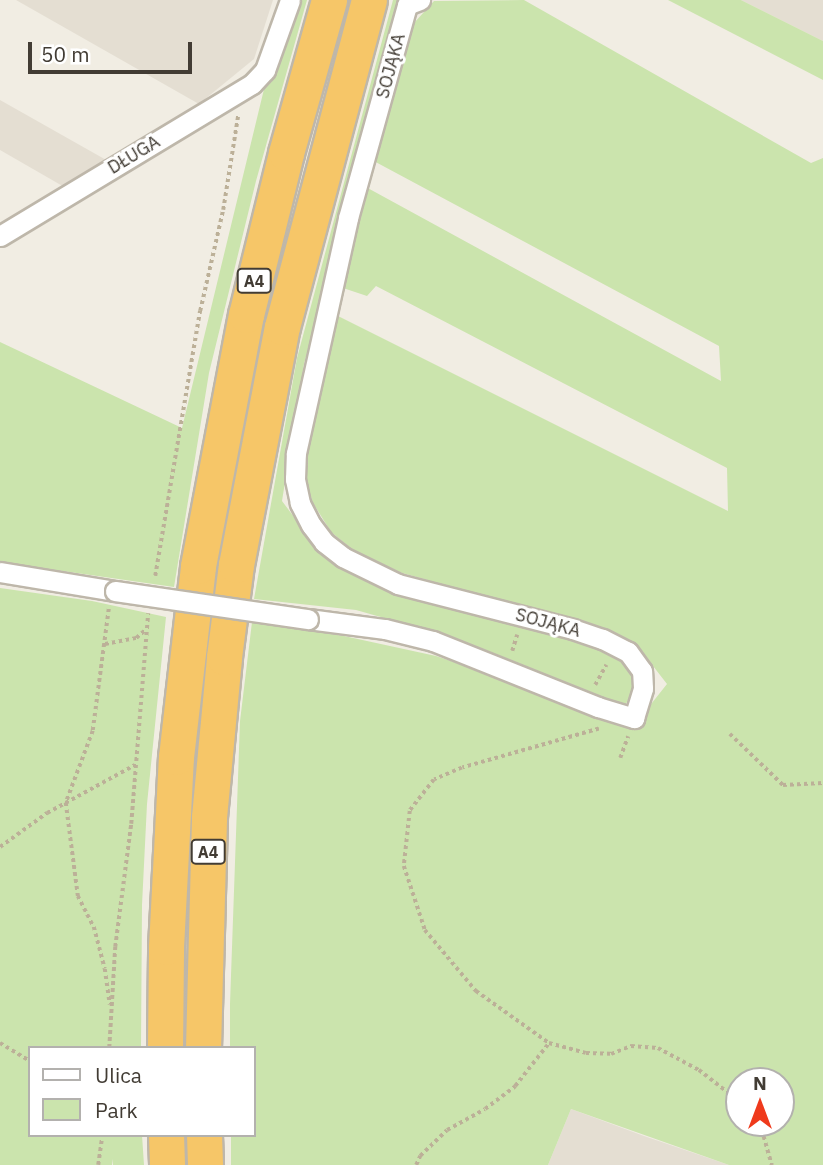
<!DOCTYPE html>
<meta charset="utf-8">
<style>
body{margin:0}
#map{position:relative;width:823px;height:1165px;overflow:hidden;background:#f1ede3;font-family:"IBM Plex Sans",sans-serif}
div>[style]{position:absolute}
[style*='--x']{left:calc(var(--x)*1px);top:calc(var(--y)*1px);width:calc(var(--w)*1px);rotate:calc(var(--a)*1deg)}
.residential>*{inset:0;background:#e4ded2}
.green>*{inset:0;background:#cbe4ad}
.path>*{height:3.5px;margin-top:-1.75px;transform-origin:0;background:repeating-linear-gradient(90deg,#bcb098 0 3.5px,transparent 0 7px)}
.roads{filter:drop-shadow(2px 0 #beb7aa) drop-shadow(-2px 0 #beb7aa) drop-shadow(0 2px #beb7aa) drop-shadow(0 -2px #beb7aa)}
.street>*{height:19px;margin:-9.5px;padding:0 9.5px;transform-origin:9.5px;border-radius:9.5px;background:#fff}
.highway>*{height:35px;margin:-17.5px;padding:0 17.5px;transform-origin:17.5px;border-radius:17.5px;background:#f6c668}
.bridges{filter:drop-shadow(2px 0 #beb7aa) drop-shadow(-2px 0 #beb7aa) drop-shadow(0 2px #beb7aa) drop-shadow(0 -2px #beb7aa)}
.street-bridge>*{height:19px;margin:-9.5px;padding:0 9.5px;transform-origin:9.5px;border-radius:9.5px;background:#fff}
span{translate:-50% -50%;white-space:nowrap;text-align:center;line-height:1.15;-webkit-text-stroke:6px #fff;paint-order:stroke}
.shield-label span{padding:2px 5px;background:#fff;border:2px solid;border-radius:5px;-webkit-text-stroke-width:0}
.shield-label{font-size:16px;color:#423c34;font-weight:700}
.street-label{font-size:18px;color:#423c34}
.legend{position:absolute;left:28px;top:1046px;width:228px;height:91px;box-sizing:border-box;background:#fff;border:2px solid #b3b1ae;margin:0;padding:9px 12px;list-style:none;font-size:21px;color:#423c34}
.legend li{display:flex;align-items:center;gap:14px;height:35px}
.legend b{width:35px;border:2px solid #b3b1ae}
.north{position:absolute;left:725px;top:1067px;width:70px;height:70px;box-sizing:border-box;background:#fff;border:2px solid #b3b1ae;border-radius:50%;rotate:0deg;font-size:19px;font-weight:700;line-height:28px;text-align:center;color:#423c34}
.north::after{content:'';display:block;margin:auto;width:24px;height:32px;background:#ef3a1c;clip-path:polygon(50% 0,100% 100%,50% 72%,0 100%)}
.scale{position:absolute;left:28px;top:42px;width:164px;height:32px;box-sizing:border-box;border:4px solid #423c34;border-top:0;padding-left:9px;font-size:21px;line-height:24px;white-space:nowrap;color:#423c34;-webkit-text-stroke:5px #fff;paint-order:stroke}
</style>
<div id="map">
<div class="residential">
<div style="clip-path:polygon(16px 0,273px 0,254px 59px,199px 104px)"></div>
<div style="clip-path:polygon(741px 0,823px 0,823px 41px)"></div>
<div style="clip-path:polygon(0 100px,108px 161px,66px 188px,0 150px)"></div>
<div style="clip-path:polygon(571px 1109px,644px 1136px,729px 1165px,548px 1165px)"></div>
</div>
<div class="green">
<div style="clip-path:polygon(296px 0,307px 0,256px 181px,209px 373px,174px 587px,0 562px,0 342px,182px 428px,265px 85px,281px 50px)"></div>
<div style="clip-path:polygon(393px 0,401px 0,304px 364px,282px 501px,306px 533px,339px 562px,572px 638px,624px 661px,635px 676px,633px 692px,624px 707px,423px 629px,356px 610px,254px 599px,297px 358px)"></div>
<div style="clip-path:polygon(evenodd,524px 0,811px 163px,823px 158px,823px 1165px,729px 1165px,571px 1109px,548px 1165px,231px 1165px,231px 1135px,254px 1135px,254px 1048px,230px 1048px,230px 1004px,240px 721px,252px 622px,344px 636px,436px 656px,636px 723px,667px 684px,639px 648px,602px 628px,402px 573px,358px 554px,331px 532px,313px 503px,304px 477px,302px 446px,332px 313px,728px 511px,727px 468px,376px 286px,367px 296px,340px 287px,364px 186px,721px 381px,719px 346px,370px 159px,414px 23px,434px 1px,524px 0,739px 1081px,781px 1081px,781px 1123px,739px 1123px,739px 1081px)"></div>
<div style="clip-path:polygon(668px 0,741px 0,823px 41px,823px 80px)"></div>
<div style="clip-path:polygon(0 588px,92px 601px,166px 617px,147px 804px,142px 905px,141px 1048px,30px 1048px,30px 1135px,142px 1135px,144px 1165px,113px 1165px,112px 1159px,112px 1165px,0 1165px)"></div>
</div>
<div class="path">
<div style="--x:155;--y:576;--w:269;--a:-80.4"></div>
<div style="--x:200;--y:311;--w:104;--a:-77.2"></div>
<div style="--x:223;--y:210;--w:96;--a:-81"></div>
<div style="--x:109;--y:609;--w:123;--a:97.5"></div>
<div style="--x:93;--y:731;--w:77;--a:110.6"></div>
<div style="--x:66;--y:803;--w:94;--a:82.6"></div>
<div style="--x:78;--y:896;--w:35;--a:63"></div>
<div style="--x:94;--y:927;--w:43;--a:75.3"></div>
<div style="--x:105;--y:969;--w:36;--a:82"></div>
<div style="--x:105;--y:644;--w:32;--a:-11"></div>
<div style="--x:136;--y:638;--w:11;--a:-41"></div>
<div style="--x:512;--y:651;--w:17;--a:-73"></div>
<div style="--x:595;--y:685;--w:23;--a:-61"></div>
<div style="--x:599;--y:729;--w:142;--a:164.1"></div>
<div style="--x:462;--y:768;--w:30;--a:157"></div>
<div style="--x:434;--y:780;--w:39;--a:128"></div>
<div style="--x:410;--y:811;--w:55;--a:96.2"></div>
<div style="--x:404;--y:866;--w:67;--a:71.8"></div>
<div style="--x:425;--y:930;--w:80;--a:50.1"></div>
<div style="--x:476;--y:991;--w:90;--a:35.5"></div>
<div style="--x:549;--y:1043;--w:38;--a:15"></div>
<div style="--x:586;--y:1053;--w:25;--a:2"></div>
<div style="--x:611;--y:1054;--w:22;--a:-22"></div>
<div style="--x:631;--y:1046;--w:27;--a:4"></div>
<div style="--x:658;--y:1048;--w:47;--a:28.2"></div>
<div style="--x:699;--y:1070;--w:51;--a:37.8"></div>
<div style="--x:730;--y:734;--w:74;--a:43.9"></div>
<div style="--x:783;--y:785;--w:40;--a:-2.9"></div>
<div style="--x:620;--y:758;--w:23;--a:-70"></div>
<div style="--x:0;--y:847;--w:58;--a:-35.9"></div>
<div style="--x:47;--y:813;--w:100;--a:-28.6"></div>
<div style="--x:0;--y:1043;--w:35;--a:31"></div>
<div style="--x:109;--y:1048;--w:101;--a:-86.6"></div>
<div style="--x:115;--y:947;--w:124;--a:-82.6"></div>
<div style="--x:131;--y:824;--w:211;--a:-85.4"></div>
<div style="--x:760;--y:1123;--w:44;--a:74.1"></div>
<div style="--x:98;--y:1165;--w:30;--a:-82"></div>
<div style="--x:416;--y:1165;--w:10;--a:-66"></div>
<div style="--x:420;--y:1156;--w:37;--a:-44"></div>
<div style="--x:447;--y:1130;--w:43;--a:-28.9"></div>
<div style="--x:485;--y:1109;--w:38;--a:-37"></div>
<div style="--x:515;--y:1086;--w:55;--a:-51.7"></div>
</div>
<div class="roads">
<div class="street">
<div style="--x:0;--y:236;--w:294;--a:-31.1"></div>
<div style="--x:252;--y:84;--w:19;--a:-47"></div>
<div style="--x:265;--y:70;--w:74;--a:-70.3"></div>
<div style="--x:0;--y:572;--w:117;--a:9.4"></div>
<div style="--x:308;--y:619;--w:78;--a:7.4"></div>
<div style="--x:385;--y:629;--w:49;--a:14"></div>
<div style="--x:433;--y:641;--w:178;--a:21.8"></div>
<div style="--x:598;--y:707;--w:38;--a:17"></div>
<div style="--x:634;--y:718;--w:31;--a:-73"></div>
<div style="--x:643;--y:688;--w:17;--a:-93"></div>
<div style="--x:642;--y:671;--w:24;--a:-126"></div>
<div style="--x:628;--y:652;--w:29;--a:-153"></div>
<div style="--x:602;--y:639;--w:31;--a:-161"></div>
<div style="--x:573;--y:629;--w:181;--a:-165.6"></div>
<div style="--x:398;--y:584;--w:61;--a:-153.9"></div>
<div style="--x:343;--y:557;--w:24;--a:-142"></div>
<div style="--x:324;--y:542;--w:21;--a:-127"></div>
<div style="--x:311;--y:525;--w:25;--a:-117"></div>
<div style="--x:300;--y:503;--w:25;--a:-102"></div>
<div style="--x:295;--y:479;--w:26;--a:-88"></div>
<div style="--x:296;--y:453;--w:241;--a:-77.5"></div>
<div style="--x:348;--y:218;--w:221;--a:-74.5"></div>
<div style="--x:407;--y:5;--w:14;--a:-21"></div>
</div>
<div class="highway">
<div style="--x:165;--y:1048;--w:101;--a:-89.4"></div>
<div style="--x:166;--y:947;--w:190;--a:-87"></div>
<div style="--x:176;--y:757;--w:192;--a:-83.4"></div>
<div style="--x:198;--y:566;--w:256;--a:-79.2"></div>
<div style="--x:246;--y:315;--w:167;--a:-76.1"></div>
<div style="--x:286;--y:153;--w:159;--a:-74.3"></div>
<div style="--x:203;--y:1048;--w:231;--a:-88.5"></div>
<div style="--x:209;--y:817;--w:161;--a:-84.6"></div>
<div style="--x:224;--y:657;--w:93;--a:-82.6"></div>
<div style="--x:236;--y:565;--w:242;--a:-79.1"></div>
<div style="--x:282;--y:327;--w:338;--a:-75.1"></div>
<div style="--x:166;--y:1135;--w:30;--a:88"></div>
<div style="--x:204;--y:1135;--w:30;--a:88"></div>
</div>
</div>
<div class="bridges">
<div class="street-bridge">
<div style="--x:115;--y:591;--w:195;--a:8.3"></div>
</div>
</div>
<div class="shield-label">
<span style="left:254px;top:281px">A4</span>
<span style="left:208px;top:852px">A4</span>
</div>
<div class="street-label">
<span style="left:391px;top:66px;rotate:-75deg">SOJĄKA</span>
<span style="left:134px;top:155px;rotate:-31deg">DŁUGA</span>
<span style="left:548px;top:623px;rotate:15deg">SOJĄKA</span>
</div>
<ul class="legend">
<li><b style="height:9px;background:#fff"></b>Ulica</li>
<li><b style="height:19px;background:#cbe4ad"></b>Park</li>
</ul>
<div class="north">N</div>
<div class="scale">50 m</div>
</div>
